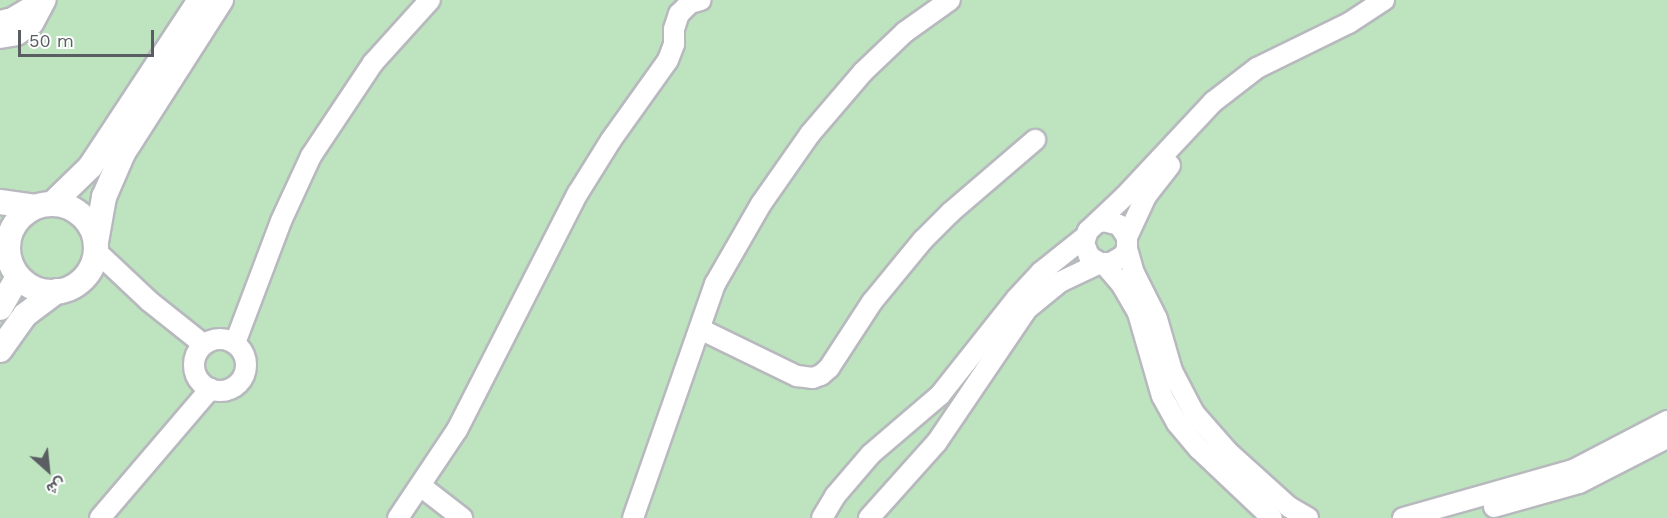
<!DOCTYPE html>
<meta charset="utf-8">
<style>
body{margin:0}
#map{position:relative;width:1667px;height:518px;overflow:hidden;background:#edebe1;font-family:"Work Sans",Vazirmatn,sans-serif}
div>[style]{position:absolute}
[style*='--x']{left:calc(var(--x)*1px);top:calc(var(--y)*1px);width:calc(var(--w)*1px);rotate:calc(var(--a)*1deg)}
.green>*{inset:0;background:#bee4bf}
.roads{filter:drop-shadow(2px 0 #b7b9be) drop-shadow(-2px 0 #b7b9be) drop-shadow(0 2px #b7b9be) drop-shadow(0 -2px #b7b9be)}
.minor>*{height:20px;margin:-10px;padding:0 10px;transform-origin:10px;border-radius:10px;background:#fff}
.minor>.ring{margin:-10px;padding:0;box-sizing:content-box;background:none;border:20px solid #fff;border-radius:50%}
.tertiary>*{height:24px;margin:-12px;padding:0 12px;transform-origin:12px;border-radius:12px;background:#fff}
.tertiary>.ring{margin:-12px;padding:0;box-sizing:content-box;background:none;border:24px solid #fff;border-radius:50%}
span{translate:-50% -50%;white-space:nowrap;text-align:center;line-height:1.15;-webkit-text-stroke:4.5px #fff;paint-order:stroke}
.north{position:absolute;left:18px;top:440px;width:60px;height:60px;-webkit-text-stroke:4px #fff;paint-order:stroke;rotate:153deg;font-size:16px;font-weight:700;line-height:24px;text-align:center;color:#5a5d62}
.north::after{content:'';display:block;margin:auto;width:21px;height:27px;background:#5a5d62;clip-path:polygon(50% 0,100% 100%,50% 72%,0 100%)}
.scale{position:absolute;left:18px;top:30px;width:136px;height:27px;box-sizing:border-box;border:3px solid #5a5d62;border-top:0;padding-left:8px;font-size:18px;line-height:21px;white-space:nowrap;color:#5a5d62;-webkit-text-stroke:4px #fff;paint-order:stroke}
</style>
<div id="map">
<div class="green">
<div style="clip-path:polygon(0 0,1667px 0,1667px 518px,0 518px)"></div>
</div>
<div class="roads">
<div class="minor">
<div style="--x:0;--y:21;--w:12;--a:-14"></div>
<div style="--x:12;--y:18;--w:35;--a:-31"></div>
<div style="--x:0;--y:38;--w:17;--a:-10"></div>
<div style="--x:17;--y:35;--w:19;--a:-35"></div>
<div style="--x:33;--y:24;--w:27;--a:-62"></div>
<div style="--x:1097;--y:223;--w:7;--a:-16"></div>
<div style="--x:1104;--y:221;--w:16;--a:15"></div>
<div style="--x:1119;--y:225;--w:14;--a:56"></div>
<div style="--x:1127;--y:237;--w:12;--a:90"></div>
<div style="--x:1127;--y:249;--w:8;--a:120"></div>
<div style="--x:1123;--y:256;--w:14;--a:150"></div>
<div style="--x:1111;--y:263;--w:11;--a:180"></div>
<div style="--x:1100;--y:263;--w:13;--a:-148"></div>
<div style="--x:1089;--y:256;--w:14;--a:-111"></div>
<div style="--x:1084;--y:243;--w:13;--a:-72"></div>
<div style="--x:1088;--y:231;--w:51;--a:-43.4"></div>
<div style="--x:1125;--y:196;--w:129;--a:-46.9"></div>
<div style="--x:1213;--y:102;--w:56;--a:-37.7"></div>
<div style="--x:1257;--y:68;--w:102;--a:-26.1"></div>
<div style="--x:1349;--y:23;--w:42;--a:-33.3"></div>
<div style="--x:1127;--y:237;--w:45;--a:-65.1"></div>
<div style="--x:1146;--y:196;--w:39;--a:-52"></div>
<div style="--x:1127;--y:249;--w:25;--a:74"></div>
<div style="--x:1134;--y:273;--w:51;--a:63.4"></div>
<div style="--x:1157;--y:319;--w:54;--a:73.9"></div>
<div style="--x:1172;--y:371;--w:47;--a:62.4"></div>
<div style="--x:1194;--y:413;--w:52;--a:48.9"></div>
<div style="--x:1228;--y:452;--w:82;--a:42"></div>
<div style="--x:1289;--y:507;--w:22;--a:30"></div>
<div style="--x:96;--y:251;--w:73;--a:43.3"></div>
<div style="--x:149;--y:301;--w:69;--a:38.5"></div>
<div style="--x:1104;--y:264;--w:28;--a:49"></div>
<div style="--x:1122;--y:285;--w:32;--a:60"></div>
<div style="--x:1138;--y:313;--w:86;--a:73.9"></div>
<div style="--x:1162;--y:396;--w:31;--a:61"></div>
<div style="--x:1177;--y:423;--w:34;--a:50"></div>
<div style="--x:1199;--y:449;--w:100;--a:43.4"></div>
<div style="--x:700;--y:329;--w:108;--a:25.9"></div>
<div style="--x:797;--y:376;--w:16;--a:7"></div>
<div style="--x:813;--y:378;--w:9;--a:-21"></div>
<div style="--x:821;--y:375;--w:11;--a:-41"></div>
<div style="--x:829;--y:368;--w:79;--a:-56.9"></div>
<div style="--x:872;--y:302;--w:80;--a:-50.6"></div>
<div style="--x:923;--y:240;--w:40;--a:-45"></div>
<div style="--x:951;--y:212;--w:111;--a:-40.6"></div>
<div class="ring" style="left:194px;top:339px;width:32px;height:32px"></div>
<div style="--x:235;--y:343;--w:130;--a:-69.3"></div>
<div style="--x:281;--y:221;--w:72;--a:-65.2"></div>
<div style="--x:311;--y:156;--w:112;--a:-56.3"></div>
<div style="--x:373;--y:63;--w:85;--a:-47.9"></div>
<div style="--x:422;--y:487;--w:51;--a:37.8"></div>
<div style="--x:1494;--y:507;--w:88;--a:-15.8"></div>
<div style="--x:1579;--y:483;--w:99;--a:-27.1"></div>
<div style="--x:100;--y:518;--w:170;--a:-49.5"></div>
<div style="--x:398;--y:518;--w:106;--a:-56.2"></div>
<div style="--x:457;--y:430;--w:266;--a:-63"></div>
<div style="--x:578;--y:193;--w:62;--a:-58.1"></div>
<div style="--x:611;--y:140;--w:98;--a:-54.5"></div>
<div style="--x:668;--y:60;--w:17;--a:-69"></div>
<div style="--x:674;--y:44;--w:15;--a:-90"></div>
<div style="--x:674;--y:29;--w:16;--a:-72"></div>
<div style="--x:679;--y:14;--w:16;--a:-45"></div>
<div style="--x:690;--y:3;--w:11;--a:-15"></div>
<div style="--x:633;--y:518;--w:248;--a:-70.7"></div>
<div style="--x:715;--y:284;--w:92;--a:-60.1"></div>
<div style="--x:761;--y:204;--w:85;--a:-55"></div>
<div style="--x:810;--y:134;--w:82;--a:-49.5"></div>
<div style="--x:863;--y:72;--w:58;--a:-43.6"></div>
<div style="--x:905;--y:32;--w:55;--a:-35.4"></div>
<div style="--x:822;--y:518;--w:26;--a:-59"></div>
<div style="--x:835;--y:496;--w:55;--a:-49.4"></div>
<div style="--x:871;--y:454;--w:91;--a:-40.5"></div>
<div style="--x:940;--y:395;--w:122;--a:-51.6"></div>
<div style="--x:1016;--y:299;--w:37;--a:-47"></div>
<div style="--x:1041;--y:272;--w:56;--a:-38.5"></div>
<div style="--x:869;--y:518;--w:102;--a:-48.2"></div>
<div style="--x:937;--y:442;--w:161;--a:-55.9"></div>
<div style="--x:1027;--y:309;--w:43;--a:-39.3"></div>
<div style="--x:1060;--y:282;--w:44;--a:-25.4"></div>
<div style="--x:1403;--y:518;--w:177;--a:-15.8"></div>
<div style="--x:1573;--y:470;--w:106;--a:-27.5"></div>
</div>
<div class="tertiary">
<div style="--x:0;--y:202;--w:34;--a:8"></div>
<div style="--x:53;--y:203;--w:52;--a:-44.2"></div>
<div style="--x:90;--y:167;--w:200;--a:-56.6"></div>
<div class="ring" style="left:8px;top:204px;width:64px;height:64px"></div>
<div style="--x:96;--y:242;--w:46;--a:-79.9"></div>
<div style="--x:104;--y:197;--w:48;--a:-66.6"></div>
<div style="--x:123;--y:153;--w:182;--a:-57.4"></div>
<div style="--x:0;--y:308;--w:36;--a:-60"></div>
<div style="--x:0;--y:350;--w:43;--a:-54.5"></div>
<div style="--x:25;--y:315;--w:40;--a:-37"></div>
</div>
</div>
<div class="north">ش</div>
<div class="scale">50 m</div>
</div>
